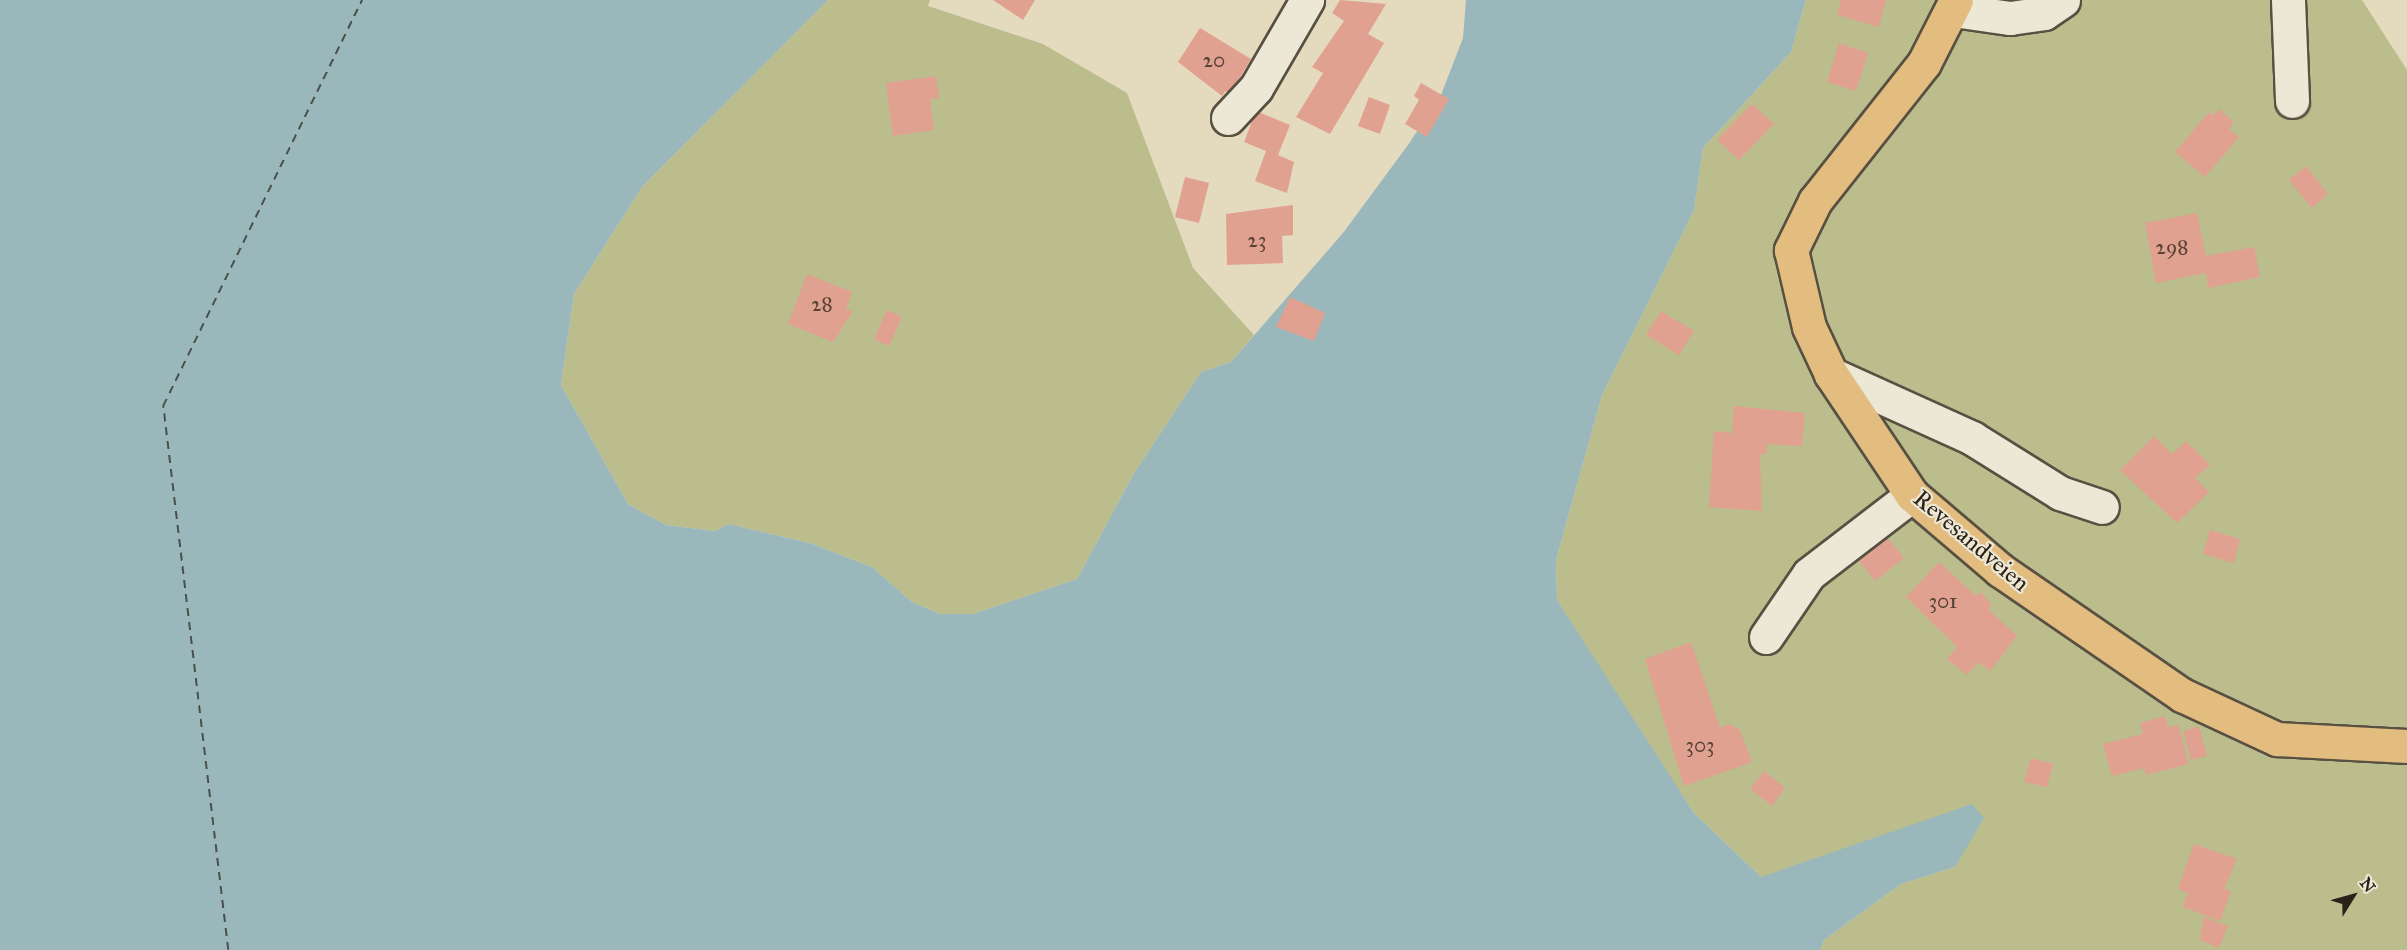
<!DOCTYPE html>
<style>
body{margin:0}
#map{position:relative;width:2407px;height:950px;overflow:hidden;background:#e4dabe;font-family:"IM FELL Great Primer",serif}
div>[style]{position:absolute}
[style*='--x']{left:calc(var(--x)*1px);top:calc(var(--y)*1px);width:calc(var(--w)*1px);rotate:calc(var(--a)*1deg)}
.green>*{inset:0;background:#bcbd8c}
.water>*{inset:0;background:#9ab8bc}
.ferry>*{height:1.5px;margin-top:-0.75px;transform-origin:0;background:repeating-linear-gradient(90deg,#4c4f49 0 8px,transparent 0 14px)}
.building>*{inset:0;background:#e0a190}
.roads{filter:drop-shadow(2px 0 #585042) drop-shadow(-2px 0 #585042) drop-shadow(0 2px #585042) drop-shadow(0 -2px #585042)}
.minor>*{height:33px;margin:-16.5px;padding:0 16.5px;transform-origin:16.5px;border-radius:16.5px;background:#ede7d5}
.major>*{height:33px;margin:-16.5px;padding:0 16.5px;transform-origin:16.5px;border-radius:16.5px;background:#e2bd7f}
span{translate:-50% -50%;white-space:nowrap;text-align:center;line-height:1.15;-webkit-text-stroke:4.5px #ede7d5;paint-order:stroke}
.number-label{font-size:21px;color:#584236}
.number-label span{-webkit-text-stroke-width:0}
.street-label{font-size:24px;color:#2a2218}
.north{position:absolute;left:2323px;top:866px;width:60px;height:60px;-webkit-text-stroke:4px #ede7d5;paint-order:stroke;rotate:53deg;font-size:16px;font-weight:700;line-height:24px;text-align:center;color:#2a2218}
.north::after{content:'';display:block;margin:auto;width:21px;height:27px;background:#2a2218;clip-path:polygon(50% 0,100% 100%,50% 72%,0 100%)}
</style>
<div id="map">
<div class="green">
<div style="clip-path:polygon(828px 0,930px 0,928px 6px,1043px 44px,1127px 93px,1193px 268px,1254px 335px,1231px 362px,1201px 372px,1133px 475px,1077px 579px,973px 614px,940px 614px,912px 602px,872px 567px,810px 543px,728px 524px,715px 531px,666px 525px,628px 504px,561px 385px,574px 294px,642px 187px)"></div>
<div style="clip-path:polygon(1806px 0,2362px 0,2407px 70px,2407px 950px,1820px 950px,1824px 940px,1901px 884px,1955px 867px,1761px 877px,1694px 813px,1575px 632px,1557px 600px,1556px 560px,1602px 395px,1694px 210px,1703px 148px,1791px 52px)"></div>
</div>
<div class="water">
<div style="clip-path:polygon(0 0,828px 0,642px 187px,574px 294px,561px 385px,628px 504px,666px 525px,715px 531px,728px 524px,810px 543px,872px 567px,912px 602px,940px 614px,973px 614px,1077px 579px,1133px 475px,1201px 372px,1231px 362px,1343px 233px,1408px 145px,1441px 95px,1463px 38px,1466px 0,1806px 0,1791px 52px,1703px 148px,1694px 210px,1602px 395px,1556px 560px,1557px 600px,1694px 813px,1761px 877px,1972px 804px,1984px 818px,1955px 867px,1901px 884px,1824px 940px,1820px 950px,0 950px)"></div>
</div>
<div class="ferry">
<div style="--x:228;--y:950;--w:548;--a:-96.81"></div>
<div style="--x:163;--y:406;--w:452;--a:-63.9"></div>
</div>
<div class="building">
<div style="clip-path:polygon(993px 0,1035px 0,1023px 20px)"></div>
<div style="clip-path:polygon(1340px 0,1386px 4px,1368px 34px,1384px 43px,1330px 134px,1296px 117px,1323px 73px,1312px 67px,1344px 21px,1332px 13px)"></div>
<div style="clip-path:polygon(1841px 0,1886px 0,1879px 27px,1837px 15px)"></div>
<div style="clip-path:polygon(1200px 28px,1251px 59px,1230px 94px,1225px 91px,1222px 96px,1178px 62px)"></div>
<div style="clip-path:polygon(1839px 43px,1868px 53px,1856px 91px,1827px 82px)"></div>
<div style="clip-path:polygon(936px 76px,939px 98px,930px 99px,934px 130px,893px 136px,886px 83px)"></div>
<div style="clip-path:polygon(1421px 83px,1449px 99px,1427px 137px,1405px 124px,1419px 100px,1414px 96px)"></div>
<div style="clip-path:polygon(1369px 97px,1390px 105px,1380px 134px,1358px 126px)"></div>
<div style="clip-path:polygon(1752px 104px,1774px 124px,1739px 160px,1717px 140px)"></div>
<div style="clip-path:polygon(2219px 109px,2234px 122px,2229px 129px,2239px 137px,2205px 177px,2175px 152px,2209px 112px,2213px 116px)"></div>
<div style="clip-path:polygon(1256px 111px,1290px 125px,1278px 155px,1294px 162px,1287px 193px,1255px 181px,1266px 151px,1244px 142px)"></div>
<div style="clip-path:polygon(2306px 166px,2328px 194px,2312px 208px,2289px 180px)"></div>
<div style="clip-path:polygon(1185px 177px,1209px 183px,1199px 223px,1175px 217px)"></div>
<div style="clip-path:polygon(1293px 205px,1293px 235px,1282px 236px,1283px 263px,1227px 265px,1226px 214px)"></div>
<div style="clip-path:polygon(2197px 213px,2206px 256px,2254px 247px,2260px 277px,2208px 288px,2206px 273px,2156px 283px,2145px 223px)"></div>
<div style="clip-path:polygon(807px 274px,852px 292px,846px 309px,853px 311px,833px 342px,788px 324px)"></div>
<div style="clip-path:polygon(1290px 297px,1325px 313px,1314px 341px,1276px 327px)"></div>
<div style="clip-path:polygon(887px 310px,902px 317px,889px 346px,874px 339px)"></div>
<div style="clip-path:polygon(1661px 311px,1694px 331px,1679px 355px,1646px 335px)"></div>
<div style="clip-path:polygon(1734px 406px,1805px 413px,1802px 446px,1767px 444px,1766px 455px,1760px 454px,1762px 511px,1709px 507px,1714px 431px,1732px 433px)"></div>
<div style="clip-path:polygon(2154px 436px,2172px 454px,2186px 441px,2210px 465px,2195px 478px,2209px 492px,2177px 523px,2120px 470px)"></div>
<div style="clip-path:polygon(2210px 530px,2240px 539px,2234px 563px,2203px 554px)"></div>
<div style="clip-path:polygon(1886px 536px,1904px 558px,1875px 581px,1858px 560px)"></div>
<div style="clip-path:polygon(1939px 562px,1976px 596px,1980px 592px,1992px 605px,1988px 609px,2017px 636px,1990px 671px,1978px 662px,1967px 675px,1947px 659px,1957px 647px,1906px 597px)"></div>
<div style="clip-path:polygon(1691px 642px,1720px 728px,1730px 724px,1740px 730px,1752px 762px,1684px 786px,1645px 659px)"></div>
<div style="clip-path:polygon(2165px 716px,2168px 727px,2178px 725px,2189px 764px,2146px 775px,2144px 768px,2112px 776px,2103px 744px,2143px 734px,2140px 723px)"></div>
<div style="clip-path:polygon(2199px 726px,2207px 756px,2191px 760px,2183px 731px)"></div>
<div style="clip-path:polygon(2031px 758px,2053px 764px,2047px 787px,2024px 782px)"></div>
<div style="clip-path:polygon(1764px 771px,1785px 788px,1772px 806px,1750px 789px)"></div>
<div style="clip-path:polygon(2194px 844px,2237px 859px,2224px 889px,2231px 891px,2220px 921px,2183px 907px,2188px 893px,2178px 889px)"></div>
<div style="clip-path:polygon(2204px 917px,2228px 926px,2219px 948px,2200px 940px)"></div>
</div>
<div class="roads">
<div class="minor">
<div style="--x:2288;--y:0;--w:101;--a:87.7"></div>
<div style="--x:1953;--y:10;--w:58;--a:8"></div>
<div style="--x:2010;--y:18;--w:34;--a:-8"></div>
<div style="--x:2044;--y:13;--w:23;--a:-34"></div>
<div style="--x:1228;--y:118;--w:41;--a:-47"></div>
<div style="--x:1256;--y:88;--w:102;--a:-59.9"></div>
<div style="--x:1831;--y:374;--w:155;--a:24.4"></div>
<div style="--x:1972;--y:438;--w:104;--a:32"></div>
<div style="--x:2060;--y:493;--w:44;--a:18.4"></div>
<div style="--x:1766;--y:637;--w:76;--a:-55.7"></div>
<div style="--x:1809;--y:574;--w:130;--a:-37.5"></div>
</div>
<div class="major">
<div style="--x:1956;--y:0;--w:71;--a:116.9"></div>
<div style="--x:1924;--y:63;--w:176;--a:128.3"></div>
<div style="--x:1815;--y:201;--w:55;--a:116.1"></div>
<div style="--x:1791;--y:250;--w:79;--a:76.8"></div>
<div style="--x:1809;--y:327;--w:52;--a:64.9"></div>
<div style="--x:1831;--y:374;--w:146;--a:56.2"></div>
<div style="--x:1912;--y:495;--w:116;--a:40.4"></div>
<div style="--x:2000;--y:570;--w:221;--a:34.5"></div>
<div style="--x:2182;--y:695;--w:105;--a:24.9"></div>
<div style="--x:2277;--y:739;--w:130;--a:3.1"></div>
</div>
</div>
<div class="number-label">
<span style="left:1214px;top:60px">20</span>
<span style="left:1257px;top:240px">23</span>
<span style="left:2172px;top:247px">298</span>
<span style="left:822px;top:304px">28</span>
<span style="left:1943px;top:601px">301</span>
<span style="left:1700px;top:745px">303</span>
</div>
<div class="street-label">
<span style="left:1971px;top:541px;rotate:40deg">Revesandveien</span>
</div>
<div class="north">N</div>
</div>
